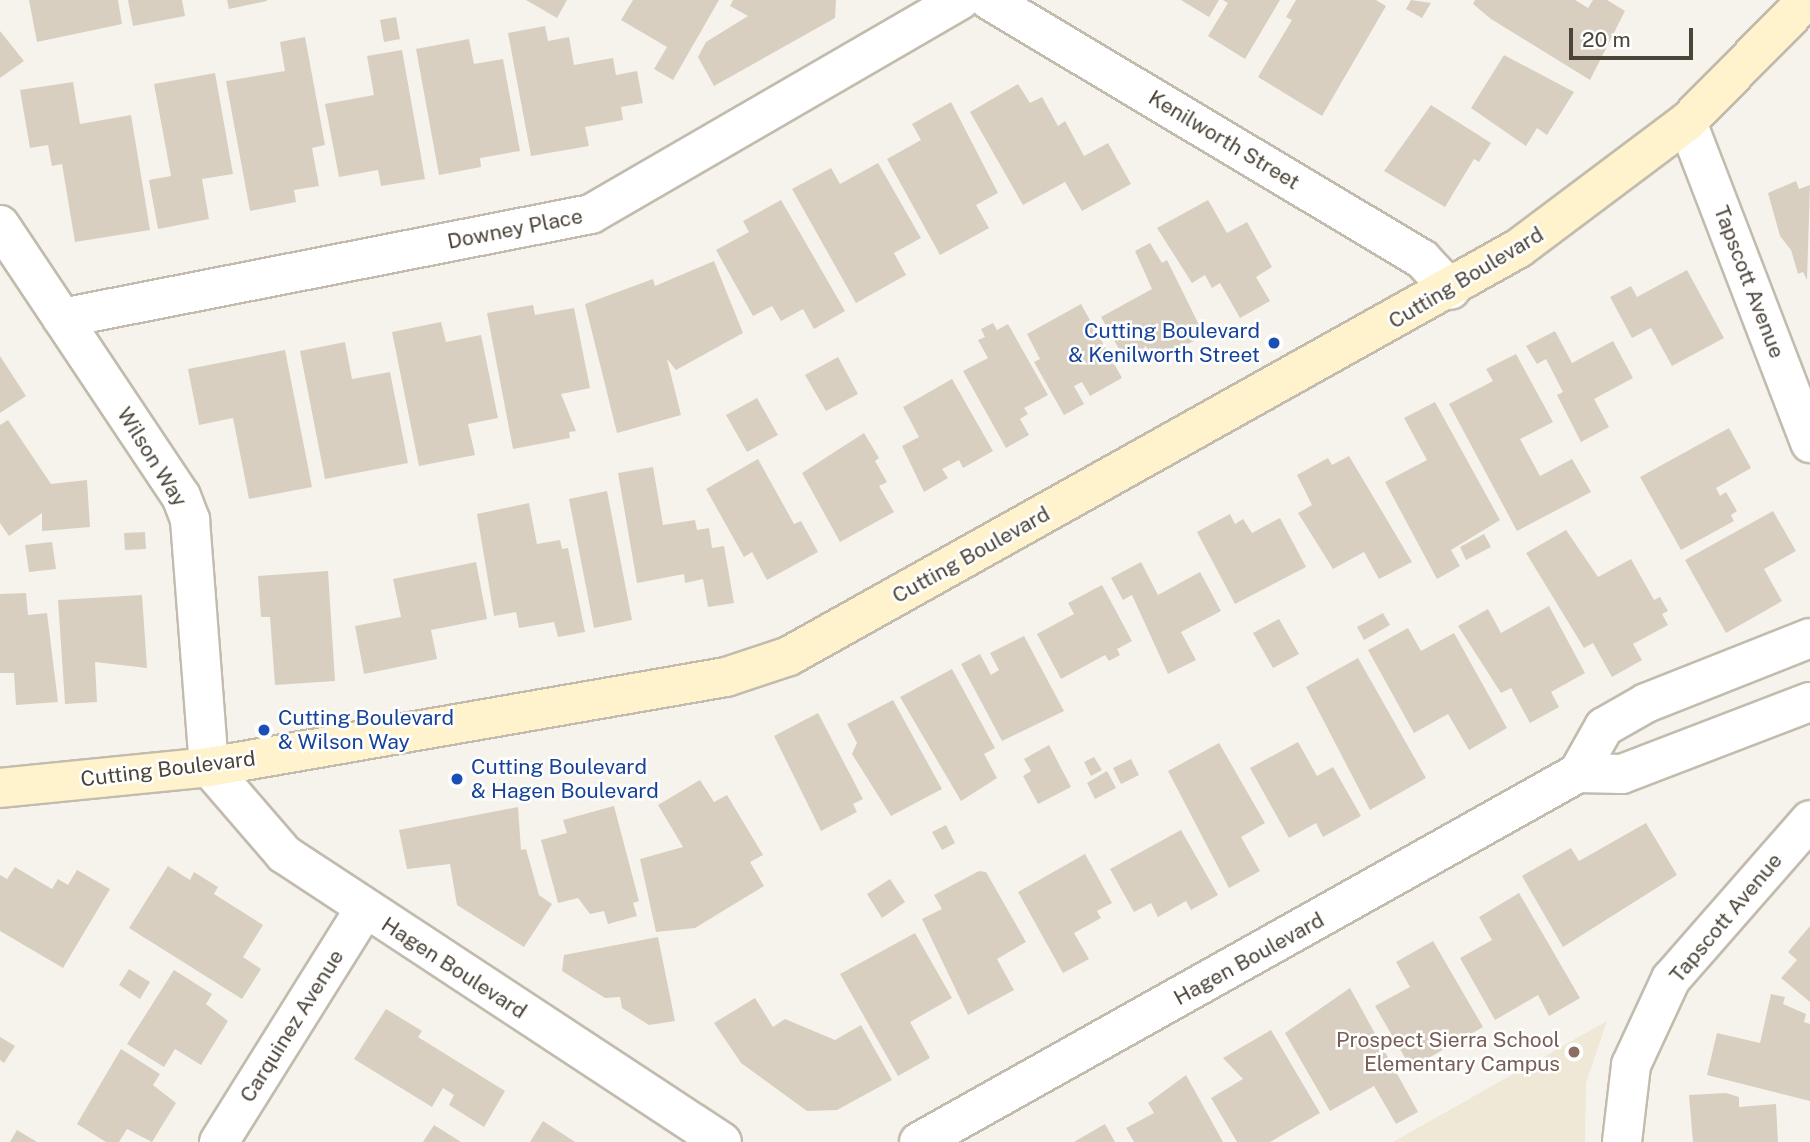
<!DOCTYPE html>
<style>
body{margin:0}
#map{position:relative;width:1810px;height:1142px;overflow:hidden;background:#f6f3ec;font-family:"Public Sans",sans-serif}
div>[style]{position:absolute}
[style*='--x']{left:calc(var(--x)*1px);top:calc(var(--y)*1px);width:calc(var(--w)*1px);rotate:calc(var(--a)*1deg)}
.education>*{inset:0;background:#efe8d6}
.building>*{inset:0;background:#d8cfc1}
.roads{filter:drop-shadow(2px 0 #c2bbae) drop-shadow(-2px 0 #c2bbae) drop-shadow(0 2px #c2bbae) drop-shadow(0 -2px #c2bbae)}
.street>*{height:38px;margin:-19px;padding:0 19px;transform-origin:19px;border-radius:19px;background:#fff}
.secondary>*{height:38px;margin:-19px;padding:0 19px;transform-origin:19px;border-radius:19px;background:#fff3cd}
.dots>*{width:19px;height:19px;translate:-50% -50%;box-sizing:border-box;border:4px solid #fff;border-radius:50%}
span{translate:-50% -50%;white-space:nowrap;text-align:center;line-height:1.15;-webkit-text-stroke:5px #fff;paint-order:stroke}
.street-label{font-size:21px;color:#4b4439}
.transit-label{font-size:21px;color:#164399}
.right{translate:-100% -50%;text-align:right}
.left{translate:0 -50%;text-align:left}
.education-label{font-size:21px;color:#785e54}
.scale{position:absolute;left:1569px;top:28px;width:124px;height:32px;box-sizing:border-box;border:4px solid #4b4439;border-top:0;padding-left:9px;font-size:21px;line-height:24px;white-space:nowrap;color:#4b4439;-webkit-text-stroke:5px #fff;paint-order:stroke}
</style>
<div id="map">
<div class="education">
<div style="clip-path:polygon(1607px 1021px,1586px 1083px,1585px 1142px,1393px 1142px)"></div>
</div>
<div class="building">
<div style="clip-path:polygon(29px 0,118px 0,122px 24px,37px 42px)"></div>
<div style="clip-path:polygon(128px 0,182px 0,185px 16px,133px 26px)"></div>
<div style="clip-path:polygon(227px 0,267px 0,267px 1px,229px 9px)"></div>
<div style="clip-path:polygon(526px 0,567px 0,557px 18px)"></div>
<div style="clip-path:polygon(633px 0,719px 0,673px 80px,654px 69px,667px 47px,621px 20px)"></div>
<div style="clip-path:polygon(733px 0,836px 0,835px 18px,714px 86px,698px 57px,706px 42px,748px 16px,730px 6px)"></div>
<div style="clip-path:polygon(1181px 0,1219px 0,1209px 17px)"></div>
<div style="clip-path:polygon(1223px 0,1280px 0,1245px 59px,1208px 36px,1228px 3px)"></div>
<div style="clip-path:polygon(1296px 0,1376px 0,1386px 6px,1322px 116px,1258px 77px,1292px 20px,1286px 17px)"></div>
<div style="clip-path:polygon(1411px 0,1431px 3px,1422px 18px,1406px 9px)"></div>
<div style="clip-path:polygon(1475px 0,1575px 0,1588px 8px,1593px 0,1607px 0,1625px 11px,1590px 80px,1491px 19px,1473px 4px)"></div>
<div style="clip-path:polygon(396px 17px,400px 39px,384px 42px,380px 20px)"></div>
<div style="clip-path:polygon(545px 26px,548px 41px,569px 37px,574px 65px,613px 58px,616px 75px,637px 71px,643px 103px,621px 107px,623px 120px,585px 127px,589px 146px,531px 156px,508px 33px)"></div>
<div style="clip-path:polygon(0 31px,24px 61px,0 78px)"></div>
<div style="clip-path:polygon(305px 37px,325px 145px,312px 148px,319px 186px,294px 190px,296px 202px,250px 211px,226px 81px,285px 71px,280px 42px)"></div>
<div style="clip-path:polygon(469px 39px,474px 64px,503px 59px,520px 151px,480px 158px,481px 167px,439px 175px,416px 49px)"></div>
<div style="clip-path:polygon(402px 50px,425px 179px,381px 186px,378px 170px,339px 177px,325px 104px,374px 95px,367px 56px)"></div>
<div style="clip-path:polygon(1504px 55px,1574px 92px,1547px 135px,1537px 128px,1526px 146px,1471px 108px)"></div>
<div style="clip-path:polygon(215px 73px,233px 174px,202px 179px,209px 219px,158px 229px,149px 180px,171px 176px,154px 84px)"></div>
<div style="clip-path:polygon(73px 82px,80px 124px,131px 115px,150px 230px,75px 242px,62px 164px,52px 166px,48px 145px,30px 148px,20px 90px)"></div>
<div style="clip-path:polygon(1018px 84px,1030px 103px,1042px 97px,1058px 126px,1065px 121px,1084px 156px,1108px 143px,1131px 184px,1082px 211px,1065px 182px,1023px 205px,970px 112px)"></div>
<div style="clip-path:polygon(951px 102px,998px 193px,976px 205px,989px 228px,940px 255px,887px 159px,921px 140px,912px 124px)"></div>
<div style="clip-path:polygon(1431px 105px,1491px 143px,1479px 162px,1474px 159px,1445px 207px,1384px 171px)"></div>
<div style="clip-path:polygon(878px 163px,921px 238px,894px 253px,906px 275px,856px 303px,792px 189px,831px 168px,840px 184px)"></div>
<div style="clip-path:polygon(1796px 181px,1799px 189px,1810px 185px,1807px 280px,1803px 272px,1798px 274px,1791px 250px,1780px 236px,1768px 193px)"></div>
<div style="clip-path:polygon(781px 200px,845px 311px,814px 329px,803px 309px,781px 321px,772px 306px,753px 316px,716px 250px,749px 232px,743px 221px)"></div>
<div style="clip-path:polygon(1208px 200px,1227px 233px,1247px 222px,1272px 267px,1256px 277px,1270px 301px,1240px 318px,1220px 283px,1212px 288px,1205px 275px,1192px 283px,1157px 228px)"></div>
<div style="clip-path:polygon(1150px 243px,1162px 263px,1167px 260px,1204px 335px,1160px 360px,1154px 350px,1128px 365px,1101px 317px,1152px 289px,1135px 251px)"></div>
<div style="clip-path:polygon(714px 261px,743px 333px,676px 370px,667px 359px,681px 415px,617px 433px,585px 304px,653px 279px,655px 286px)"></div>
<div style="clip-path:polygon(1687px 270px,1724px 338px,1672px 366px,1651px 328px,1632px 338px,1610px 297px,1631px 286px,1637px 297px)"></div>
<div style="clip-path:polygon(1081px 304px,1122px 378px,1090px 396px,1082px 382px,1074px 386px,1084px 404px,1064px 415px,1034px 362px,1040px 359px,1027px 334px)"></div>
<div style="clip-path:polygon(533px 305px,535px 315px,574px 308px,590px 388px,561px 394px,576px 431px,569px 432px,570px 438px,513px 449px,487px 313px)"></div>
<div style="clip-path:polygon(441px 322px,446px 342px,481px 335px,498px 418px,468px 424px,475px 455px,419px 466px,392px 332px)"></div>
<div style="clip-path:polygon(993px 323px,997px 330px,1008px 324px,1048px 395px,1024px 408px,1028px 414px,1020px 419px,1029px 435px,1006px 448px,963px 371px,988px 358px,978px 340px,985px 337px,981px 329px)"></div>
<div style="clip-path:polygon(1555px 331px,1572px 363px,1613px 341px,1633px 378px,1594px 399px,1609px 427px,1581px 442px,1557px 395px,1563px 392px,1546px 359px,1537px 364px,1526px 346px)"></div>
<div style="clip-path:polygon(345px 342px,352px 379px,390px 372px,408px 463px,325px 479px,300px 351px)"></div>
<div style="clip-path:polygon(285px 350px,312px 487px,249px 499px,233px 418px,199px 425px,188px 369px)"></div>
<div style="clip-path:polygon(1516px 354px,1553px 422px,1520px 439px,1540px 476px,1572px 459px,1591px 492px,1517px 531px,1449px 404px,1493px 381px,1486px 369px)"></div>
<div style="clip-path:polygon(0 356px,26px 396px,0 413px)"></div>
<div style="clip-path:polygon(838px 357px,858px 394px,826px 411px,805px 375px)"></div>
<div style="clip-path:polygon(952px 379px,993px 451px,963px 468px,959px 460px,942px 469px,948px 478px,924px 492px,902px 446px,919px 437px,903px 407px)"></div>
<div style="clip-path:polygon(757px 398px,778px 435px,747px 452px,726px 415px)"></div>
<div style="clip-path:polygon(1435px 402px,1500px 520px,1451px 550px,1460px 566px,1437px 579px,1385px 482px,1427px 460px,1404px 418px)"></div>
<div style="clip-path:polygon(8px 420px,51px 484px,87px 480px,90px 527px,42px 531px,42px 513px,9px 536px,0 523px,0 425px)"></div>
<div style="clip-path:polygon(1729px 428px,1751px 468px,1716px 488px,1720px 496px,1726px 492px,1737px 511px,1731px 515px,1734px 521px,1681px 550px,1640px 477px)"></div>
<div style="clip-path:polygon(864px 433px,879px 458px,875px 461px,887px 482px,879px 486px,894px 512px,840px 542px,802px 473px)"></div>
<div style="clip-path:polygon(1349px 456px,1412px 562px,1379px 579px,1364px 552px,1333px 569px,1298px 513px,1312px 505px,1297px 475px,1328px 458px,1332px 465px)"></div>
<div style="clip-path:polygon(758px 459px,794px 524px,801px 521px,818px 552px,767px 580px,752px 552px,744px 557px,706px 489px)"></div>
<div style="clip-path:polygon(653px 467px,663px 525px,695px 520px,697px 530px,709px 528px,712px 548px,724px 546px,734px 603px,708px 607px,703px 579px,685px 583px,684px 574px,637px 583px,618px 473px)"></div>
<div style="clip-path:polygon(607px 491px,632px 620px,594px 628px,569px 499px)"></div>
<div style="clip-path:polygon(529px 503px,537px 544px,560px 540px,562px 549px,568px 548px,585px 632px,558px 637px,554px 622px,519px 628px,516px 612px,494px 616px,477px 514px)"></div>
<div style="clip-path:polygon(1773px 511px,1796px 551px,1764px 569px,1782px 601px,1726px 633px,1685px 560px)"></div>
<div style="clip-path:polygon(1230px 514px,1235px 524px,1243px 519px,1252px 533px,1280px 518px,1306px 567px,1235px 604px,1197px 532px)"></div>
<div style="clip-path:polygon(1566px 530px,1598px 577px,1631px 559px,1654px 600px,1660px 597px,1668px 611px,1662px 614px,1668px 625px,1633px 644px,1642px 660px,1612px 677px,1593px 643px,1584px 648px,1526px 553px)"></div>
<div style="clip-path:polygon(145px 532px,146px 549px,125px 550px,124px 533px)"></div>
<div style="clip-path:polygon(1484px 534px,1491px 547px,1466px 560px,1460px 547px)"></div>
<div style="clip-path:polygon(52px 542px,56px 569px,29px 572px,25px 545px)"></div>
<div style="clip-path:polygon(476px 562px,487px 619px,431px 630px,437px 659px,364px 674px,355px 626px,401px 617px,393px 579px)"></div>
<div style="clip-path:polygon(1141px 562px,1158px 595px,1200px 572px,1221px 611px,1181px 632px,1196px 660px,1168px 674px,1132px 595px,1123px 600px,1111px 578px)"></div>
<div style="clip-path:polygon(328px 571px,335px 681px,275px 685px,270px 617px,261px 617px,258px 576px)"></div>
<div style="clip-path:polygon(1102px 585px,1132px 641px,1117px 649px,1120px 655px,1109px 661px,1105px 655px,1061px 679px,1037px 634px,1074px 614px,1068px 603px)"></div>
<div style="clip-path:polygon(26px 593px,28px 615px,47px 613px,58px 702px,16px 705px,14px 673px,0 673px,0 594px)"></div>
<div style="clip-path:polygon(142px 595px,147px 668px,95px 662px,97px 702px,65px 704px,58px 600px)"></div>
<div style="clip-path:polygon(1549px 606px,1585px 673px,1551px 692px,1559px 707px,1530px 723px,1511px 688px,1501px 693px,1458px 626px,1488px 609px,1501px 633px)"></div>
<div style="clip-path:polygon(1383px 613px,1390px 625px,1364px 640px,1357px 627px)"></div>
<div style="clip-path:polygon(1279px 619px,1299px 654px,1273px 668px,1253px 633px)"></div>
<div style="clip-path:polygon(1408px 628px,1421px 651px,1454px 633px,1507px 728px,1469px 750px,1448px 714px,1414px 733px,1368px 650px)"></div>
<div style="clip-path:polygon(1024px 636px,1064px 711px,1002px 741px,961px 664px,980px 654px,991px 675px,999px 670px,990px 653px)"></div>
<div style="clip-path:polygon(1358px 658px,1426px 778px,1370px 810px,1306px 687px)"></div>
<div style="clip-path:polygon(952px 669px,995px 748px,984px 754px,997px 778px,961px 801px,900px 697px)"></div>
<div style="clip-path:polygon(893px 700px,942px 789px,891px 816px,852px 754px,857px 743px,847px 724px)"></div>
<div style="clip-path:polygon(818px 713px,863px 799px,853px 804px,857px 812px,821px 831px,774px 736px)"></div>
<div style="clip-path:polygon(1298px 742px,1317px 776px,1333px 767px,1361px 816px,1323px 837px,1316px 823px,1289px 838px,1250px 768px)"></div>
<div style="clip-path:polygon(1219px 743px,1265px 823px,1241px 837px,1260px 871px,1229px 888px,1168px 771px)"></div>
<div style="clip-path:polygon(1049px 745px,1071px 787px,1038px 804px,1023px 776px,1031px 771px,1024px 759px)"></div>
<div style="clip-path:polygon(1094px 757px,1102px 770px,1091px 776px,1084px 762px)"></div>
<div style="clip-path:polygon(1131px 759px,1139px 775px,1121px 784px,1113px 768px)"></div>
<div style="clip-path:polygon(1107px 771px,1116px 788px,1095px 799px,1087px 783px)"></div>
<div style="clip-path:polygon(700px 780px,714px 802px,727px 795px,763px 855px,750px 862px,764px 886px,695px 928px,656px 932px,640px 859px,683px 847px,658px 805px)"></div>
<div style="clip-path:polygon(614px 806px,639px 901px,633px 903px,637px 916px,608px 924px,604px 911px,590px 914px,578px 898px,558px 903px,541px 840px,567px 833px,563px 820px)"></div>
<div style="clip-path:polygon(518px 807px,521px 850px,526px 849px,539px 895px,552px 904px,524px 947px,457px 905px,450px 864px,407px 869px,399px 830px)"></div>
<div style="clip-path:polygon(1646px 823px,1677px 875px,1563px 947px,1522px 876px,1571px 848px,1579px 861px)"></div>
<div style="clip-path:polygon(946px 825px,955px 843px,942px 850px,932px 832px)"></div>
<div style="clip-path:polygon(1181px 830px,1218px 895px,1191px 910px,1186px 901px,1158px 917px,1151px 903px,1134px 912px,1110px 869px)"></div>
<div style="clip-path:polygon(1085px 854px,1112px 903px,1097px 911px,1101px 918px,1074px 933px,1089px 959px,1063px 973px,1018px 892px)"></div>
<div style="clip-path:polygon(168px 866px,190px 880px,194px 872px,218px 887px,214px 894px,263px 925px,243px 957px,261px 969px,242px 999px,129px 928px)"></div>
<div style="clip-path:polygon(15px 867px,52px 889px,58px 879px,68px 885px,77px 870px,110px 889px,63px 968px,0 931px,0 875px,7px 879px)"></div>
<div style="clip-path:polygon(979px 871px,986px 872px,1026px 942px,997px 959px,1014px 990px,968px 1015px,922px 919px,942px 909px,934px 895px)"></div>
<div style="clip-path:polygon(890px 879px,905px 902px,882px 918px,867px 894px)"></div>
<div style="clip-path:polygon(1519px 893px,1580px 998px,1549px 1016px,1538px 995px,1495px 1020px,1460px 958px,1492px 940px,1479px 917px)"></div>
<div style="clip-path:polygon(1810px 926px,1810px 1002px,1781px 978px,1797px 960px,1788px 952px)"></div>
<div style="clip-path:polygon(915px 933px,952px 998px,910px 1022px,930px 1058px,898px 1076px,840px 974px)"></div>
<div style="clip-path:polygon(658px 937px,675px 1021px,649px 1025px,622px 1008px,620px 997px,605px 998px,562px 971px,564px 955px)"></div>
<div style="clip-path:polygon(1433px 941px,1483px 1027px,1411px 1068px,1375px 1006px,1410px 987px,1396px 962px)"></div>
<div style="clip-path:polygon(129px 969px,150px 982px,140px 999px,119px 985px)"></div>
<div style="clip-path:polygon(174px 970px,212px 994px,206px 1004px,228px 1021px,201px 1065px,175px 1049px,164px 1067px,127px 1044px)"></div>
<div style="clip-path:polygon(1350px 988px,1418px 1112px,1396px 1124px,1374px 1086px,1330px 1111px,1285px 1033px)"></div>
<div style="clip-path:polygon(1771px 994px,1785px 997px,1783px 1004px,1806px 1014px,1804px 1022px,1810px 1024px,1810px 1101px,1707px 1075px,1717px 1033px,1760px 1043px)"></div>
<div style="clip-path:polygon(755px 998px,773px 1027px,785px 1019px,835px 1040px,861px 1025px,892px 1080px,837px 1110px,807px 1111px,741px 1063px,714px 1023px)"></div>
<div style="clip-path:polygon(386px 1009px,422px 1031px,418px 1037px,505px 1091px,484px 1127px,449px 1105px,454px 1095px,443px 1088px,432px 1107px,354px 1059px)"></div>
<div style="clip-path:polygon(1271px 1030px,1320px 1113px,1270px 1142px,1237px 1142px,1211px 1098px,1243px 1079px,1223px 1058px)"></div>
<div style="clip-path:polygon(0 1037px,15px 1046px,4px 1063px,0 1060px)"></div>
<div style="clip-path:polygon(121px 1049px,160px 1074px,153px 1085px,176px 1103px,152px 1142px,127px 1129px,119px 1142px,106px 1142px,77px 1124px)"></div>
<div style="clip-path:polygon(1186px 1075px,1223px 1142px,1134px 1142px,1126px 1128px,1154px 1113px,1148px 1103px)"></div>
<div style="clip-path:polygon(1726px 1093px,1739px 1097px,1739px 1107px,1776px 1104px,1778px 1142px,1693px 1142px,1689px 1095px)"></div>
<div style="clip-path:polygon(543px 1121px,575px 1142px,530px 1142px)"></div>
<div style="clip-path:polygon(1105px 1124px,1115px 1142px,1074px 1142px)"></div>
<div style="clip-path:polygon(434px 1125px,461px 1142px,423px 1142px)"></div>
<div style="clip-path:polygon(17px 1130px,37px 1142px,10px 1142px)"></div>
</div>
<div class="roads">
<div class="street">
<div style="--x:989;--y:0;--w:505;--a:30.89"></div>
<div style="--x:1422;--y:259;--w:42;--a:46.9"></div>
<div style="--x:1687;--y:122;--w:344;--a:69"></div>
<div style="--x:0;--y:225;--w:326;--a:56.3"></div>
<div style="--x:181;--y:496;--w:26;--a:69"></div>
<div style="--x:190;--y:520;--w:248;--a:85.6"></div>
<div style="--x:209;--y:767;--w:115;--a:49.2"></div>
<div style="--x:284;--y:854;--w:524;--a:33.33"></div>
<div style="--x:62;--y:318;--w:539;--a:-11.12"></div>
<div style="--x:591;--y:214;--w:427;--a:-30.1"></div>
<div style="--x:1578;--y:773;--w:53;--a:-60.5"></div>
<div style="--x:1604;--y:727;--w:48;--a:-29.7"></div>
<div style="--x:1646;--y:703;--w:176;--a:-21.6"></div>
<div style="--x:219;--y:1142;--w:274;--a:-58"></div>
<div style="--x:919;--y:1142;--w:755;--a:-29.25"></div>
<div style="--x:1578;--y:773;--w:44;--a:1.3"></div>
<div style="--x:1622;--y:774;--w:201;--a:-21"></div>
<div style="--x:1622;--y:1142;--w:78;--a:-83.3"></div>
<div style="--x:1631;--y:1065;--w:95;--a:-65.1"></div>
<div style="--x:1671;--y:979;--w:211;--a:-48.8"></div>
</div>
<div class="secondary">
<div style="--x:0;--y:788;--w:210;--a:-5.7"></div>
<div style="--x:209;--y:767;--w:525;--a:-9.88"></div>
<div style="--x:726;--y:677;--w:66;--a:-18.4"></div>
<div style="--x:789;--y:656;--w:836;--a:-29.2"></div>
<div style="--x:1519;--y:248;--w:210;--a:-36.9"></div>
<div style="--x:1687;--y:122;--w:171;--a:-45.5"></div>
</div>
</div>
<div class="dots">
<div style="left:1274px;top:343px;background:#1a4fb4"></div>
<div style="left:264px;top:730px;background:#1a4fb4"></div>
<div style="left:457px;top:779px;background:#1a4fb4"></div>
<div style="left:1574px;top:1052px;background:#8d6e63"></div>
</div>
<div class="street-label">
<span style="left:1224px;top:140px;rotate:31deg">Kenilworth Street</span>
<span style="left:515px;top:229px;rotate:-11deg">Downey Place</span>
<span style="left:1466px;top:278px;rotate:-31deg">Cutting Boulevard</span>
<span style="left:1749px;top:282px;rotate:69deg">Tapscott Avenue</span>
<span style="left:152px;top:457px;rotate:58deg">Wilson Way</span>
<span style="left:971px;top:555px;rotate:-29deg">Cutting Boulevard</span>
<span style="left:168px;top:769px;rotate:-7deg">Cutting Boulevard</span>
<span style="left:1726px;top:918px;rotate:-50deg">Tapscott Avenue</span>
<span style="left:1249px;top:959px;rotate:-29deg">Hagen Boulevard</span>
<span style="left:454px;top:968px;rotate:33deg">Hagen Boulevard</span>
<span style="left:292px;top:1026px;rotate:-58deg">Carquinez Avenue</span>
</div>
<div class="transit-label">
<span class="right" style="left:1260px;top:343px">Cutting Boulevard<br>&amp; Kenilworth Street</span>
<span class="left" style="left:278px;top:730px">Cutting Boulevard<br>&amp; Wilson Way</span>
<span class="left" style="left:471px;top:779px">Cutting Boulevard<br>&amp; Hagen Boulevard</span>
</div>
<div class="education-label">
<span class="right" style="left:1560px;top:1052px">Prospect Sierra School<br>Elementary Campus</span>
</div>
<div class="scale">20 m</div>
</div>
